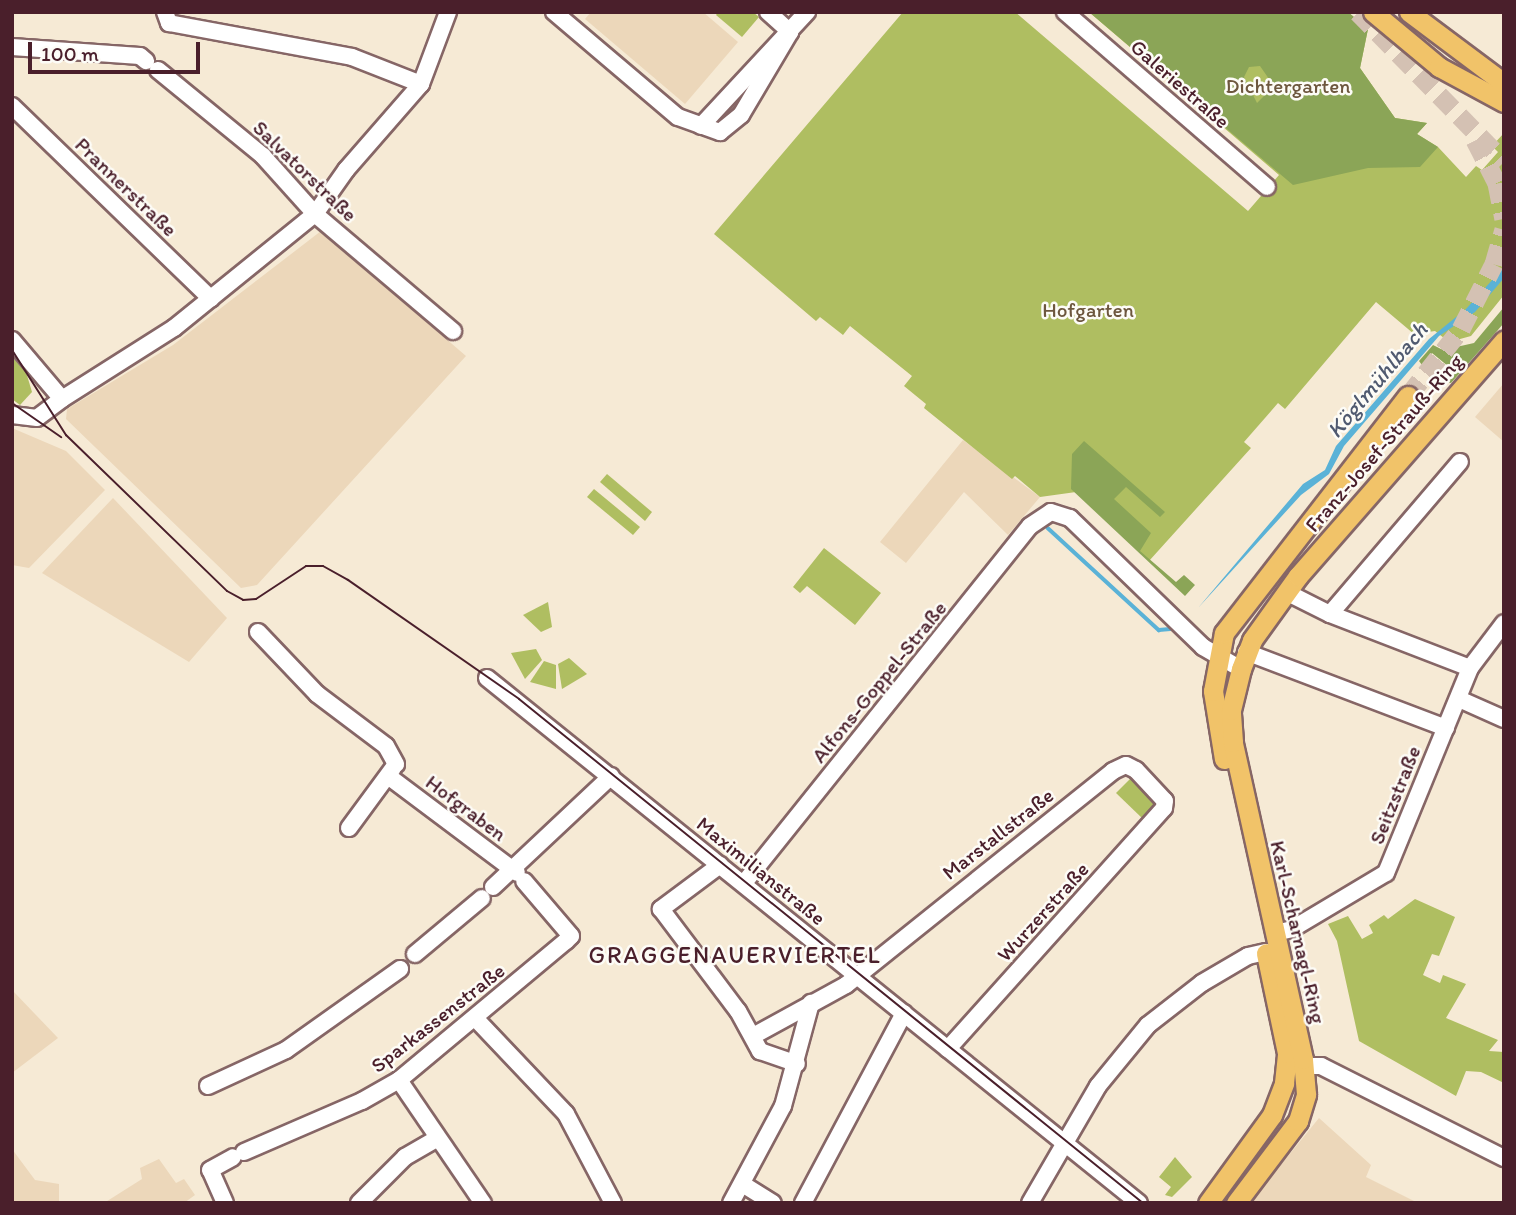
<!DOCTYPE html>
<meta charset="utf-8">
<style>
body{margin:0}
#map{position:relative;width:1516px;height:1215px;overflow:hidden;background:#f6ead5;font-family:Itim,sans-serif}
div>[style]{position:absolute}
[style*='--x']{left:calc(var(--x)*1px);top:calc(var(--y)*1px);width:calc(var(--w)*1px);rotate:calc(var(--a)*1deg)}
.built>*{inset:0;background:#ecd7ba}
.green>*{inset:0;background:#afbe61}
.forest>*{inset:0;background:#8ba557}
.water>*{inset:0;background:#5ab2d7}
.stream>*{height:3.5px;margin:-1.75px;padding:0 1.75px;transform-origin:1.75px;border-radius:1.75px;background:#5ab2d7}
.major-tunnel>*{height:19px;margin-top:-9.5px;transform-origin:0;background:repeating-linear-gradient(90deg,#d4c1b3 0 19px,transparent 0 29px)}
.roads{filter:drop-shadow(2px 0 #866666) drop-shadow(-2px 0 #866666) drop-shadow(0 2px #866666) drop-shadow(0 -2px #866666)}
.minor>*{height:16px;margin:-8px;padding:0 8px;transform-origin:8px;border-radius:8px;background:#fff}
.major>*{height:19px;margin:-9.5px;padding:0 9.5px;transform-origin:9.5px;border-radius:9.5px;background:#f1c369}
.tram>*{height:2px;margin:-1px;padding:0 1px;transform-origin:1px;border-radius:1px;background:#4a1f2b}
span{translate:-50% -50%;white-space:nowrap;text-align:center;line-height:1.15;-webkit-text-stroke:5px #fdfcf7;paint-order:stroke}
.street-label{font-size:21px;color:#4a1f2b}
.park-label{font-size:21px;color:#6d573e}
.water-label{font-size:23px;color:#505a70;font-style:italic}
.quarter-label{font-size:24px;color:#4a1f2b;letter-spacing:2px}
.frame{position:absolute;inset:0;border:14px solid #4a1f2b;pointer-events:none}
.scale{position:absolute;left:28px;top:42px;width:172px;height:32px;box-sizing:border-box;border:4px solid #4a1f2b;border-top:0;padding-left:9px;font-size:21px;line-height:24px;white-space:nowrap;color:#4a1f2b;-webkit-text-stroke:5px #fdfcf7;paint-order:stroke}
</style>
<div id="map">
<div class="built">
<div style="clip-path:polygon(591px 12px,703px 12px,738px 42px,685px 104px,585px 19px)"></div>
<div style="clip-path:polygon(321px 231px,466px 356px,257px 585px,241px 588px,66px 419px,67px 409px,173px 345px)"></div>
<div style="clip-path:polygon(1504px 383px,1504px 442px,1475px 417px)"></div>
<div style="clip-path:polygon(12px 428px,66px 451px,105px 490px,29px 568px,12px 565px)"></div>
<div style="clip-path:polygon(963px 440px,1040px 497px,1008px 535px,964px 492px,906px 563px,880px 542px)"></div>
<div style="clip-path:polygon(113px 498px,227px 618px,189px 662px,42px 573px)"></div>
<div style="clip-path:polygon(12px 990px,58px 1038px,12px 1073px)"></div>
<div style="clip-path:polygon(1319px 1118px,1371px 1165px,1366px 1177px,1418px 1203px,1250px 1203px)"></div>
<div style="clip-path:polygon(12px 1149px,35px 1180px,59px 1184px,59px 1203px,12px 1203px)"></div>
<div style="clip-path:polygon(159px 1159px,176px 1183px,184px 1179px,195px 1195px,184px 1203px,104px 1203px,142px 1179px,140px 1168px)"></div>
</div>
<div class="green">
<div style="clip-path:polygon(718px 12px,753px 12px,759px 17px,742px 37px,716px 15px)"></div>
<div style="clip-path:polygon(903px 12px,1015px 12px,1248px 211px,1279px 175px,1089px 12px,1348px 12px,1368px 29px,1360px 68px,1395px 118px,1427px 123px,1417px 134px,1438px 147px,1466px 177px,1476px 166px,1482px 170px,1498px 152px,1492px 146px,1504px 133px,1504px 295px,1471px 336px,1449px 342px,1435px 331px,1414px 334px,1376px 302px,1285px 409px,1278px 403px,1244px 442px,1251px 448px,1149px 561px,1076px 492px,1040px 497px,1015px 476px,1012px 479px,924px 408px,926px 404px,904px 386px,912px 376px,850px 326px,843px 335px,820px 317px,816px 321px,714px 234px)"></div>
<div style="clip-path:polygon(12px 357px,26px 372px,32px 392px,20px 405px,12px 399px)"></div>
<div style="clip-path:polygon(607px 474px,652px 512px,645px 521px,600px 482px)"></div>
<div style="clip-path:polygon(594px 489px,640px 527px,633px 535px,587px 497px)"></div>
<div style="clip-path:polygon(824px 548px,881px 593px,855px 625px,807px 586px,800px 593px,793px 587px)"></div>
<div style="clip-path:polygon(548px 602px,552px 627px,541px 632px,523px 615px)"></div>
<div style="clip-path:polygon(536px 649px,542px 660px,525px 679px,511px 653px)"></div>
<div style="clip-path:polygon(569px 658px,587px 674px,562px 689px,558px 664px)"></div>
<div style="clip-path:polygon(544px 661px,556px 665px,556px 689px,530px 682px)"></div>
<div style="clip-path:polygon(1131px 778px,1156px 804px,1143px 819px,1116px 793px)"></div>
<div style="clip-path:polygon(1415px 899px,1455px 917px,1439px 956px,1432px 954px,1423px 975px,1440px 983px,1443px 975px,1466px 984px,1446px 1018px,1498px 1040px,1489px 1051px,1504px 1052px,1504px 1083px,1481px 1072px,1466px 1071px,1456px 1096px,1359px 1041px,1337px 941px,1328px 924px,1348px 916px,1362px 939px,1373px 933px,1369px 925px,1384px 915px,1388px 919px)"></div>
<div style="clip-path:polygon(1175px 1157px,1192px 1177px,1172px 1197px,1165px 1195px,1171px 1187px,1159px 1177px)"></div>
</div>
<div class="forest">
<div style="clip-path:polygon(evenodd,1089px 12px,1348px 12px,1368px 29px,1360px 68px,1395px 118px,1427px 123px,1417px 134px,1438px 147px,1420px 167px,1368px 168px,1293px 185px,1089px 12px,1260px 66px,1274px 86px,1257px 103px,1244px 77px,1249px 67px,1260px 66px)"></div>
<div style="clip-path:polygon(1504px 307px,1504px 323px,1451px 383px,1446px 382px,1454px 371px,1432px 353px,1422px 365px,1419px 361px,1433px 345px,1443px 350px,1474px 343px)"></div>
<div style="clip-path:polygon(1084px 441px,1165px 512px,1160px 517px,1126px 487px,1114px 499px,1151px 533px,1140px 551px,1176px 582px,1184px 575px,1195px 585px,1185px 596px,1071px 489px,1072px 454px)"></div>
</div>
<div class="water">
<div style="clip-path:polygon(1504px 267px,1504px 278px,1475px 312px,1439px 336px,1344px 446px,1329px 474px,1301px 495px,1198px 608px,1303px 484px,1325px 470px,1336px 446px,1429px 339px,1466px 309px)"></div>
</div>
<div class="stream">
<div style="--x:1048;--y:528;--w:151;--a:42.6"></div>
<div style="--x:1159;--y:630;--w:11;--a:-5"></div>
</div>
<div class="major-tunnel">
<div style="--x:1358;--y:12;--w:209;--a:45.6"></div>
<div style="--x:1475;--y:140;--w:48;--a:62.9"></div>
<div style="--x:1497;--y:183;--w:36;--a:79"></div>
<div style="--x:1408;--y:396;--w:85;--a:-51.7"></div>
<div style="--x:1461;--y:329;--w:73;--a:-63.1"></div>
<div style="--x:1494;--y:264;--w:36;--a:-74"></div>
</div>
<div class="roads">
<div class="minor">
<div style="--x:165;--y:12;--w:12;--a:70"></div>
<div style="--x:169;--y:23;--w:186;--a:10.5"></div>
<div style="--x:352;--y:57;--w:74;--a:21.4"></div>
<div style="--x:554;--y:12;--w:162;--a:40.3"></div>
<div style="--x:678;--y:117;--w:45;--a:19.7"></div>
<div style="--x:720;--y:132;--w:27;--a:-39"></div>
<div style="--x:741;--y:115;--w:96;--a:-59.4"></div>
<div style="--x:768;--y:12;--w:30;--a:42"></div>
<div style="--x:1065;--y:12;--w:267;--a:40.9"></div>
<div style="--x:12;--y:47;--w:128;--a:4"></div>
<div style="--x:140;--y:56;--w:8;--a:40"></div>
<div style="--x:158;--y:70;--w:136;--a:39.3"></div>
<div style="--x:263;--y:156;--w:78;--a:48.1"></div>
<div style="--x:315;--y:214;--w:181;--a:40.3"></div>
<div style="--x:12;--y:106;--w:277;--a:44.1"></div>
<div style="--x:701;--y:126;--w:156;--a:-47.1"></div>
<div style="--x:12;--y:340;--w:77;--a:49.7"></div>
<div style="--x:62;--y:399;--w:31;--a:143"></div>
<div style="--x:37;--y:418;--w:25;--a:-173"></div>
<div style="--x:62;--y:399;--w:133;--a:-32.4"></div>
<div style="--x:174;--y:328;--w:181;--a:-39"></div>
<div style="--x:315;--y:214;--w:54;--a:-54.8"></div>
<div style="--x:346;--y:170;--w:114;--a:-48.9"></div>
<div style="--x:421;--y:84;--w:77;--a:-69.4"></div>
<div style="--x:1288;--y:593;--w:47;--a:26.6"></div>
<div style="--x:1330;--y:614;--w:150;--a:21.1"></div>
<div style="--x:1330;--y:614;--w:200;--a:-49.5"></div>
<div style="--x:258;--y:632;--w:86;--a:46.4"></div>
<div style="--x:317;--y:694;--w:86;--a:37"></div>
<div style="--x:386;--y:746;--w:21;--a:61"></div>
<div style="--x:1246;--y:652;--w:214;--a:20.8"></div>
<div style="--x:487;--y:678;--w:837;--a:38.84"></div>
<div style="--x:1459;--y:699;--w:49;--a:24"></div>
<div style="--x:388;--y:776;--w:161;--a:36.9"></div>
<div style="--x:349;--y:828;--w:74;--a:-53.7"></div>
<div style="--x:720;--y:865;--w:74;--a:143.3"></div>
<div style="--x:661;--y:909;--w:128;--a:53"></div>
<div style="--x:738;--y:1011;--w:46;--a:61.2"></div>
<div style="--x:760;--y:1051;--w:39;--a:19"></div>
<div style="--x:744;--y:883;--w:457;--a:-51.3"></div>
<div style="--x:1030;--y:526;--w:25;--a:-34"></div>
<div style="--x:1051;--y:512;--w:20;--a:18"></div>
<div style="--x:1070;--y:518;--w:185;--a:44.1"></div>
<div style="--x:1203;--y:647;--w:44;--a:30.1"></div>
<div style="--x:493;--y:887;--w:162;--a:-43.2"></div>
<div style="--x:1275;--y:933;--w:17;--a:-13"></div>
<div style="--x:1292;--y:929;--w:109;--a:-30.8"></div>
<div style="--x:1386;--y:873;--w:222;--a:-67.7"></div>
<div style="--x:1470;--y:668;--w:56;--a:-52.9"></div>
<div style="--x:415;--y:954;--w:87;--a:-39.9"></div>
<div style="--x:475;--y:1018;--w:132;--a:46.5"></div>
<div style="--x:566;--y:1114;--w:101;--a:62.2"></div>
<div style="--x:753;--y:1036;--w:106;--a:-28.7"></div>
<div style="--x:846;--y:985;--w:342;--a:-38.7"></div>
<div style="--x:1113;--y:771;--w:14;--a:-25"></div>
<div style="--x:1126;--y:765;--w:11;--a:27"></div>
<div style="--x:1136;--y:770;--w:42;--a:46.9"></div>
<div style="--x:1165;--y:801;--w:7;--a:98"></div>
<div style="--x:1164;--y:808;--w:324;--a:131.9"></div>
<div style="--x:1305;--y:1066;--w:16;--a:0"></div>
<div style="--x:1321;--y:1066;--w:205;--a:26.7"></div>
<div style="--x:399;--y:1080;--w:149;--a:55.7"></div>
<div style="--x:208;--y:1086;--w:86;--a:-24.8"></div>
<div style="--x:286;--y:1050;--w:140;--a:-35.4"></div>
<div style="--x:244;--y:1152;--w:129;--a:-23.4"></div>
<div style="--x:362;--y:1101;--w:43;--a:-29.6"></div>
<div style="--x:399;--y:1080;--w:217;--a:-39.8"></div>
<div style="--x:566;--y:941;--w:7;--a:-45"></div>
<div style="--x:571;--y:936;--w:72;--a:-130.5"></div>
<div style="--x:744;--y:1185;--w:34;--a:32"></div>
<div style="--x:225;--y:1203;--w:36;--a:-114"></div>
<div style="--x:210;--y:1170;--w:26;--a:-29"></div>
<div style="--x:359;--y:1203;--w:65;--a:-45"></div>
<div style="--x:405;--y:1157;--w:36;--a:-30"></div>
<div style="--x:731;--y:1203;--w:110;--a:-61.8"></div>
<div style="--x:783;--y:1106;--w:107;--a:-74.8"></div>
<div style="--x:803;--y:1203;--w:215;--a:-62"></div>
<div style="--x:1030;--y:1203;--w:135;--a:-59.8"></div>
<div style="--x:1098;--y:1086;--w:79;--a:-50.7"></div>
<div style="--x:1148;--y:1025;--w:68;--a:-37.9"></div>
<div style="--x:1202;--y:983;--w:53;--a:-30.4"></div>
<div style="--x:1248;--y:956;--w:18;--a:-13"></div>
</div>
<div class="major">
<div style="--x:1373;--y:12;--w:86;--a:39.8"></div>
<div style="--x:1439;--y:67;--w:74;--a:28.3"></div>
<div style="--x:1409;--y:12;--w:119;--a:36.8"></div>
<div style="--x:1224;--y:759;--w:69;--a:-99.2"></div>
<div style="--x:1213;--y:691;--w:59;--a:-79.3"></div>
<div style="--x:1224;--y:633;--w:300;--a:-52.2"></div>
<div style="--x:1208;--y:1203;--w:109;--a:-54"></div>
<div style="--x:1272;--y:1115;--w:34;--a:-69"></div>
<div style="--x:1284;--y:1083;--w:30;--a:-84"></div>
<div style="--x:1287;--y:1053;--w:102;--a:-101.9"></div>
<div style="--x:1236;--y:1203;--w:103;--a:-52.9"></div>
<div style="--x:1298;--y:1121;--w:28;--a:-73"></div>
<div style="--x:1306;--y:1094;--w:35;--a:-95"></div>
<div style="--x:1303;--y:1059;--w:325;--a:-102.5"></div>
<div style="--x:1233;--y:742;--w:32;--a:-94"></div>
<div style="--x:1231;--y:710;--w:42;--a:-76.3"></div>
<div style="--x:1241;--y:669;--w:31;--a:-69"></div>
<div style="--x:1252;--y:640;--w:79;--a:-54.3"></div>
<div style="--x:1298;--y:576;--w:313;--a:-48.8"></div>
</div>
</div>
<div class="tram">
<div style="--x:12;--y:350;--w:101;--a:57.6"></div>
<div style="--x:66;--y:435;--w:224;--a:44.1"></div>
<div style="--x:227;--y:591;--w:18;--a:29"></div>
<div style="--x:243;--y:600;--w:13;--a:-4"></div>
<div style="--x:256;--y:599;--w:60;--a:-33.4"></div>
<div style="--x:306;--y:566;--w:17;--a:0"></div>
<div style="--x:323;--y:566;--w:29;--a:29"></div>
<div style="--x:348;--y:580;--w:208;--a:34.8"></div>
<div style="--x:519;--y:699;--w:802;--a:38.93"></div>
<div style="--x:12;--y:403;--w:60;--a:34.8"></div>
</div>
<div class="street-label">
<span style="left:1180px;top:84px;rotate:41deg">Galeriestraße</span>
<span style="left:305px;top:171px;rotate:44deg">Salvatorstraße</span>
<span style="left:126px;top:187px;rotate:44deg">Prannerstraße</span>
<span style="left:1384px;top:443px;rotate:-49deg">Franz-Josef-Strauß-Ring</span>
<span style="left:879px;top:682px;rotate:-51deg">Alfons-Goppel-Straße</span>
<span style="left:1395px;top:795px;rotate:-68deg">Seitzstraße</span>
<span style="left:466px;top:808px;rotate:37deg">Hofgraben</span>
<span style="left:998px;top:834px;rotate:-38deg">Marstallstraße</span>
<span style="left:761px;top:871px;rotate:39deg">Maximilianstraße</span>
<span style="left:1043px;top:912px;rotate:-48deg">Wurzerstraße</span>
<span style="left:1298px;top:932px;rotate:77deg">Karl-Scharnagl-Ring</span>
<span style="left:438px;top:1018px;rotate:-38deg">Sparkassenstraße</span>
</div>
<div class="park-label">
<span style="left:1288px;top:86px">Dichtergarten</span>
<span style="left:1088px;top:310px">Hofgarten</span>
</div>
<div class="water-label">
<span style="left:1377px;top:380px;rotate:-50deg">Köglmühlbach</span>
</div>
<div class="quarter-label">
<span style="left:735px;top:955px">GRAGGENAUERVIERTEL</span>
</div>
<div class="frame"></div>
<div class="scale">100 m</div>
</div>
